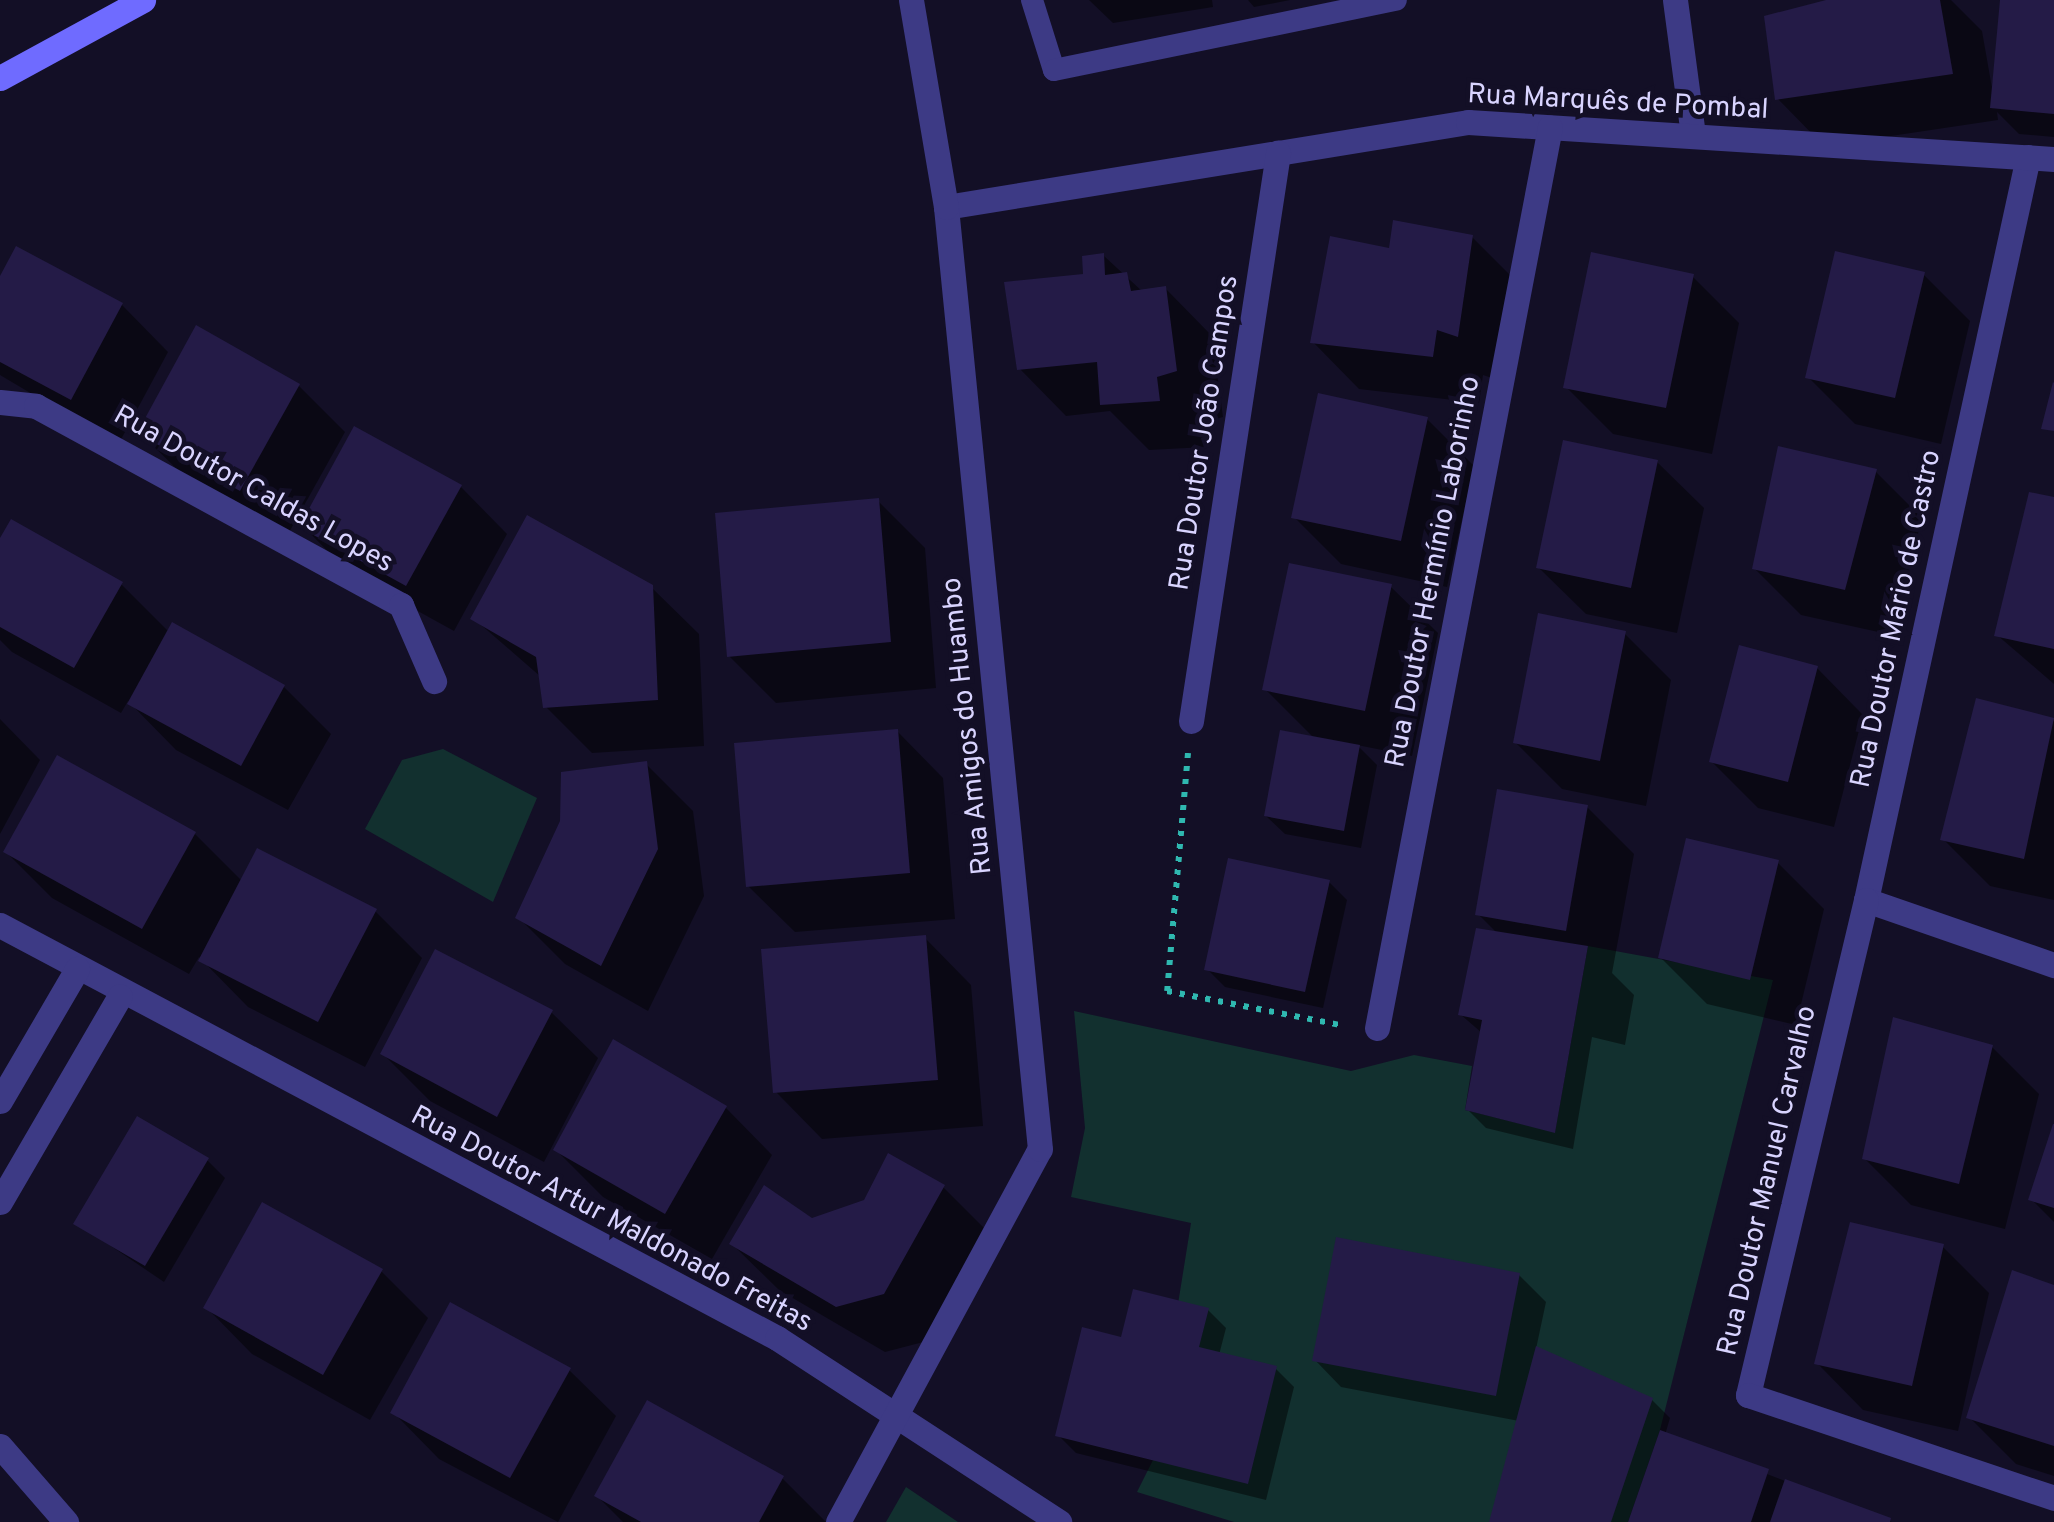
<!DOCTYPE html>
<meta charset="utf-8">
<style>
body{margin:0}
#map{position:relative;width:2054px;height:1522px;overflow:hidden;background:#130f26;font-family:Overpass,sans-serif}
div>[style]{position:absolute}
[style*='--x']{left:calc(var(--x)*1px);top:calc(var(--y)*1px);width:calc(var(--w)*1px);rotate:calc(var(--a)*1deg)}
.green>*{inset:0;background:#12302f}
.shadow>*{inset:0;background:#0007}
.building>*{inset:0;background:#241b47}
.path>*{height:6px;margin-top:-3px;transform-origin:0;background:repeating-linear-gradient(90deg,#2fb8b0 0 5px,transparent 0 13px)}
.service>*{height:22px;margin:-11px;padding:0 11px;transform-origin:11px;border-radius:11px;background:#3d3a85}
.minor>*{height:25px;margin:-12.5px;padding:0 12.5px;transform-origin:12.5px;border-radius:12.5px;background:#3d3a85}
.tertiary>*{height:25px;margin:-12.5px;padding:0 12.5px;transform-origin:12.5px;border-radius:12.5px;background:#3d3a85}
.secondary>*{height:25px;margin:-12.5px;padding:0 12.5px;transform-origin:12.5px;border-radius:12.5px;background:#6f6bff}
span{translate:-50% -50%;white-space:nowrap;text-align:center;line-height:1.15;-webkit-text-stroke:9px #130f26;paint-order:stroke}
.street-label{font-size:28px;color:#d9d4ff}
</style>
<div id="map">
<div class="green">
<div style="clip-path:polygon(443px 749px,537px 798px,493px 902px,365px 829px,402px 760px)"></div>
<div style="clip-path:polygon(1588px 946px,1773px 980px,1660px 1430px,1628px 1522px,1234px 1522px,1137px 1492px,1153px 1460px,1191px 1223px,1071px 1197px,1085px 1128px,1074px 1011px,1351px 1071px,1414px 1055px,1472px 1066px,1465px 1110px,1555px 1132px)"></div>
<div style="clip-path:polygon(906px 1487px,958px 1522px,886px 1522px)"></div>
</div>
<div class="shadow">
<div style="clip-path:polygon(1089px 0,1212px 0,1213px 7px,1113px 23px)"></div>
<div style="clip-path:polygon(1248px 0,1290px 0,1254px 7px)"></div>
<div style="clip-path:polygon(1857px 0,1951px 0,1982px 31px,1992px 88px,2002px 0,2054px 0,2054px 137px,2019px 134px,1997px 112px,1998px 120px,1824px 146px,1778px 99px)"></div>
<div style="clip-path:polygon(1472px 237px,1519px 284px,1504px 382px,1483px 375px,1479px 403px,1359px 389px,1313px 342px,1391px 251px)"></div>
<div style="clip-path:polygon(1104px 256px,1143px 292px,1166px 289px,1212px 336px,1223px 417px,1202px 423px,1206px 447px,1149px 450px,1110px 411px,1066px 416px,1020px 369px)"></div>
<div style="clip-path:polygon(1923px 274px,1970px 321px,1941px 444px,1855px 424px,1808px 377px)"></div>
<div style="clip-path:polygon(1692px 276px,1739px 323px,1712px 454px,1613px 434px,1566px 387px)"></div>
<div style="clip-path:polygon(0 281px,122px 305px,168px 352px,118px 445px,0 375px)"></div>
<div style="clip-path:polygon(299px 386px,345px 432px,287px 536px,187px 479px,140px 433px)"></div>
<div style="clip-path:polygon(1427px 419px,1474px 466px,1447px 587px,1341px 564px,1294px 517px)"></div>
<div style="clip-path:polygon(1657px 462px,1704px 508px,1677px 633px,1586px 614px,1539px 568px)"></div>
<div style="clip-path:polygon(1875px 471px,1922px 518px,1892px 635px,1801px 615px,1754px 568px)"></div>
<div style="clip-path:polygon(461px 487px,507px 534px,454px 631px,349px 573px,303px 526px)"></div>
<div style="clip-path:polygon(2054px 499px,2054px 684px,1997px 635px)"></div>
<div style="clip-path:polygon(878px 501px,925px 548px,936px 688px,776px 703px,729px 656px)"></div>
<div style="clip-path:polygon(0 543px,121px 584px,169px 632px,173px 626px,284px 687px,331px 734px,288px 810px,176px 750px,128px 701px,121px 713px,12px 652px,0 640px)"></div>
<div style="clip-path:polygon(651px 587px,699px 634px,704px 746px,592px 753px,545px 706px,541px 677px,473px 618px)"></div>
<div style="clip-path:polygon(1391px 587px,1438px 633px,1412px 756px,1357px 745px,1377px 765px,1361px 848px,1285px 834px,1266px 816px,1315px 739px,1265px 689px)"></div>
<div style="clip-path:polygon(1625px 634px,1671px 680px,1646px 806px,1562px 789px,1515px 742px)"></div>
<div style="clip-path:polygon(1817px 668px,1863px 715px,1834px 827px,1758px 808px,1711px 761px)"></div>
<div style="clip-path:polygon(1978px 701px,2054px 721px,2054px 900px,1990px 886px,1943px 839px)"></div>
<div style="clip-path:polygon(0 719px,40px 760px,0 834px)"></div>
<div style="clip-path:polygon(897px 731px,943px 778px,955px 919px,795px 932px,748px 886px)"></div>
<div style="clip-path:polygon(646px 764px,693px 811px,704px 896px,648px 1011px,565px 964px,518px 917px)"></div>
<div style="clip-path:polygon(1587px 807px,1634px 854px,1612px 973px,1634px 995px,1625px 1045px,1592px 1037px,1573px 1149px,1486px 1128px,1468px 1110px,1482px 1033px,1460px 1014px,1498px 934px,1478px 914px)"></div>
<div style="clip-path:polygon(195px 834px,243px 882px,375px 911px,422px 958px,365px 1067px,248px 1007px,199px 957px,189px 974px,52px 898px,6px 852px)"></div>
<div style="clip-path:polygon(1777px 862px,1824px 909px,1796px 1025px,1707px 1004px,1660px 957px)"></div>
<div style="clip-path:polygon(1329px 882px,1347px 900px,1323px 1008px,1225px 987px,1207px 969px)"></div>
<div style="clip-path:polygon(925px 938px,971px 985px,983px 1126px,822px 1139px,776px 1092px)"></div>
<div style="clip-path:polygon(551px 1012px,598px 1058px,544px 1162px,430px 1101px,383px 1054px)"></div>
<div style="clip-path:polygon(1992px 1047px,2039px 1094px,2005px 1229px,1911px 1205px,1864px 1158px)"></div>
<div style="clip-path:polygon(726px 1108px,772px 1155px,712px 1259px,603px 1197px,556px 1150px)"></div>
<div style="clip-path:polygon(2054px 1130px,2054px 1222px,2031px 1199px)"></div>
<div style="clip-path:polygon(207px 1160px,225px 1178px,164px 1282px,77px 1223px)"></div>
<div style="clip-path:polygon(943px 1187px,990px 1234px,931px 1340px,885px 1352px,779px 1290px,732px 1244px)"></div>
<div style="clip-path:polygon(1942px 1246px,1989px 1293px,1958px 1431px,1863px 1410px,1817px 1363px)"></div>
<div style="clip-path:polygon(381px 1271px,428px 1318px,370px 1420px,252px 1354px,206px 1307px)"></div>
<div style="clip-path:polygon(1519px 1275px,1546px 1302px,1536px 1349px,1652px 1400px,1670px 1418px,1665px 1435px,1892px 1522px,1491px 1522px,1519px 1421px,1341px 1387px,1315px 1360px)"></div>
<div style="clip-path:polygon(2054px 1287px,2054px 1476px,2016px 1464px,1969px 1417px)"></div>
<div style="clip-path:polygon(1208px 1310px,1226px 1328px,1219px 1355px,1276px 1369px,1294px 1387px,1266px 1500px,1076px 1453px,1058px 1435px)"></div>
<div style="clip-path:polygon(569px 1370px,616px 1416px,558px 1522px,439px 1459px,393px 1412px)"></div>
<div style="clip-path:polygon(782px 1478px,826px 1522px,623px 1522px,597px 1496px)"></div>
</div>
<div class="building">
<div style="clip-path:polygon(1826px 0,1940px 0,1953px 74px,1775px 100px,1764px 16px)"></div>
<div style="clip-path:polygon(2000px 0,2054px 0,2054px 114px,1990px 108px)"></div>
<div style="clip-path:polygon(1393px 220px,1473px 235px,1458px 337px,1437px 330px,1433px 357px,1310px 343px,1330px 236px,1389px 248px)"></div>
<div style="clip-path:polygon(16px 246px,123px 303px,71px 400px,0 362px,0 276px)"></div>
<div style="clip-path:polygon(1835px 251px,1925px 272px,1895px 398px,1805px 378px)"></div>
<div style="clip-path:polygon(1591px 252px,1694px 274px,1666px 408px,1563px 388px)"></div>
<div style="clip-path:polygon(1104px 253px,1105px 275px,1127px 272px,1131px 291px,1166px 286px,1177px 371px,1157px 377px,1160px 401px,1100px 405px,1097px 362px,1017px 370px,1004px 282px,1083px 274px,1082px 256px)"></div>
<div style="clip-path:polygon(196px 325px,300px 384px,240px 491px,137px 433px)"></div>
<div style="clip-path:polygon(2053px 382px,2054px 383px,2054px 431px,2041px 429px)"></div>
<div style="clip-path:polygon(1318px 393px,1428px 417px,1401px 541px,1291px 518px)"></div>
<div style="clip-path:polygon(354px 426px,462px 485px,406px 586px,299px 527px)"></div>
<div style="clip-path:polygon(1563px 440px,1658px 460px,1631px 588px,1536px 568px)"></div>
<div style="clip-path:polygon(1778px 446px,1877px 469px,1845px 590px,1752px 569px)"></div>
<div style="clip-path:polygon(2029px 492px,2054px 497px,2054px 649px,1994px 636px)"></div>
<div style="clip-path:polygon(879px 498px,891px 642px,727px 657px,715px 513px)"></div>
<div style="clip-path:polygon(527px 515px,653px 585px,658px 700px,543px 708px,536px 657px,470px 619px)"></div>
<div style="clip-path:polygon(11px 519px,123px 582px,74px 668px,0 627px,0 538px)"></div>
<div style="clip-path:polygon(1289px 563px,1392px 584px,1365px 711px,1262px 690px)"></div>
<div style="clip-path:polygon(1538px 613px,1626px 631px,1600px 761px,1513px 743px)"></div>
<div style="clip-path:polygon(172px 622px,285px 685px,241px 766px,127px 704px)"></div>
<div style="clip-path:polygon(1739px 645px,1818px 666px,1788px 782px,1709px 762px)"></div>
<div style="clip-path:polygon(1976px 698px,2054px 718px,2024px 859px,1940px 840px)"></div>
<div style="clip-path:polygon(898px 729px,910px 873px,746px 887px,734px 743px)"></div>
<div style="clip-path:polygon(1280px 730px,1360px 745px,1344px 831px,1264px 816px)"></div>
<div style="clip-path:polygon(57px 755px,196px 832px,142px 929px,3px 852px)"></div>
<div style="clip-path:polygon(647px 761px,658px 849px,601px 966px,515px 918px,560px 821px,561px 772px)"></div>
<div style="clip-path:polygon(1497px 789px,1588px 805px,1566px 931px,1475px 915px)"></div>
<div style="clip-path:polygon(1686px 838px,1779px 860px,1750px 980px,1658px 958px)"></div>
<div style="clip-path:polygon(257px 848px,377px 909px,318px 1022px,198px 961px)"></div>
<div style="clip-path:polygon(1228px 858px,1330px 880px,1305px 992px,1204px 970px)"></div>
<div style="clip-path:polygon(1476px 928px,1588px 946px,1555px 1133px,1465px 1110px,1482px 1020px,1458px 1015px)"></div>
<div style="clip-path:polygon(926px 935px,938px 1080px,773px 1093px,761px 949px)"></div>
<div style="clip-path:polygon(435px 949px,553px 1010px,497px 1117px,380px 1054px)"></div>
<div style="clip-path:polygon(1893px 1017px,1993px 1045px,1959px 1184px,1862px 1159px)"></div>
<div style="clip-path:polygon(613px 1039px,727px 1106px,665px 1214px,553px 1150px)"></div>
<div style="clip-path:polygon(137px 1116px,209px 1158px,145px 1266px,73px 1224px)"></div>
<div style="clip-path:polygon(2053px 1124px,2054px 1124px,2054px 1208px,2028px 1200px)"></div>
<div style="clip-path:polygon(888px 1153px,945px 1185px,884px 1294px,836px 1307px,729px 1244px,764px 1185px,812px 1218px,864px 1200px)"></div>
<div style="clip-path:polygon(262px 1202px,383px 1269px,323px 1375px,203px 1308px)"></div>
<div style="clip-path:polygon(1850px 1222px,1944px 1244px,1912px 1386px,1814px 1364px)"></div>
<div style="clip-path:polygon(1336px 1237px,1520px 1273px,1496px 1396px,1312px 1361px)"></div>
<div style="clip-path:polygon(2012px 1270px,2054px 1285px,2054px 1446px,1966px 1418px)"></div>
<div style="clip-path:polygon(1133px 1289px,1209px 1308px,1199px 1347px,1277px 1366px,1248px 1484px,1055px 1436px,1082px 1327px,1121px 1337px)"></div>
<div style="clip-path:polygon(450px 1302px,571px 1368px,510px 1478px,390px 1413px)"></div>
<div style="clip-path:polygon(1536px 1346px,1653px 1398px,1611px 1522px,1489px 1522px)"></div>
<div style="clip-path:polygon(647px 1400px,784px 1476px,759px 1522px,641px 1522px,594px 1496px)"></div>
<div style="clip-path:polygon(1660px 1430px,1769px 1469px,1751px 1522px,1628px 1522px)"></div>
<div style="clip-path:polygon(1785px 1479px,1891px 1518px,1890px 1522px,1770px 1522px)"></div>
</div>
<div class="path">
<div style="--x:1188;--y:753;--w:239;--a:95"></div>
<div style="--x:1167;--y:991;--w:177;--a:11.1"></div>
</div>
<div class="service">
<div style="--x:1032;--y:0;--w:73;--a:72.6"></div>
<div style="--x:1054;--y:70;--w:349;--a:-11.6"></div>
</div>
<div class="minor">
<div style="--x:1675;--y:0;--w:136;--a:82.4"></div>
<div style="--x:2028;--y:157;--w:760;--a:102.3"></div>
<div style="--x:1866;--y:900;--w:199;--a:19.1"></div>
<div style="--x:946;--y:207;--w:529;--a:-9.25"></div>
<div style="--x:1468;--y:122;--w:587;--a:3.61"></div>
<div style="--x:0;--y:402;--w:36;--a:6"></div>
<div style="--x:36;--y:406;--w:416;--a:28.6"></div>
<div style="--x:401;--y:605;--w:83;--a:66.5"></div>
<div style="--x:1191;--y:721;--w:575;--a:-81.29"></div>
<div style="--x:1866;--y:900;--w:509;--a:103.41"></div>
<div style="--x:1748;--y:1395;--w:323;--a:18.6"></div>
<div style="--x:0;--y:925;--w:880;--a:27.99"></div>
<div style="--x:777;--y:1338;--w:337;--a:33.1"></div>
<div style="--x:1377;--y:1028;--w:917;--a:-79.13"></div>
<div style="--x:0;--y:1101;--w:153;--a:-59.7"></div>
<div style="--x:0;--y:1202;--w:238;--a:-59.8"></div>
<div style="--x:838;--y:1522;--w:424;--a:-61.6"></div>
<div style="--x:1040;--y:1149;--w:947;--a:-95.7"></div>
<div style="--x:946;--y:207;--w:210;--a:-99.6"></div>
</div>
<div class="tertiary">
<div style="--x:0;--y:1446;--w:101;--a:49"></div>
</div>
<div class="secondary">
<div style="--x:0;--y:78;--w:163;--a:-28.6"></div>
</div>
<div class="street-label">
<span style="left:1618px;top:103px;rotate:3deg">Rua Marquês de Pombal</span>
<span style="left:1205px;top:433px;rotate:-81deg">Rua Doutor João Campos</span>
<span style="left:253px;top:490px;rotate:29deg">Rua Doutor Caldas Lopes</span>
<span style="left:1434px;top:572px;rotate:-79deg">Rua Doutor Hermínio Laborinho</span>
<span style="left:1897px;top:619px;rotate:-78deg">Rua Doutor Mário de Castro</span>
<span style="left:968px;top:726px;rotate:-96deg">Rua Amigos do Huambo</span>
<span style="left:1768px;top:1181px;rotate:-77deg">Rua Doutor Manuel Carvalho</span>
<span style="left:611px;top:1220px;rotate:28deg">Rua Doutor Artur Maldonado Freitas</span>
</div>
</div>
